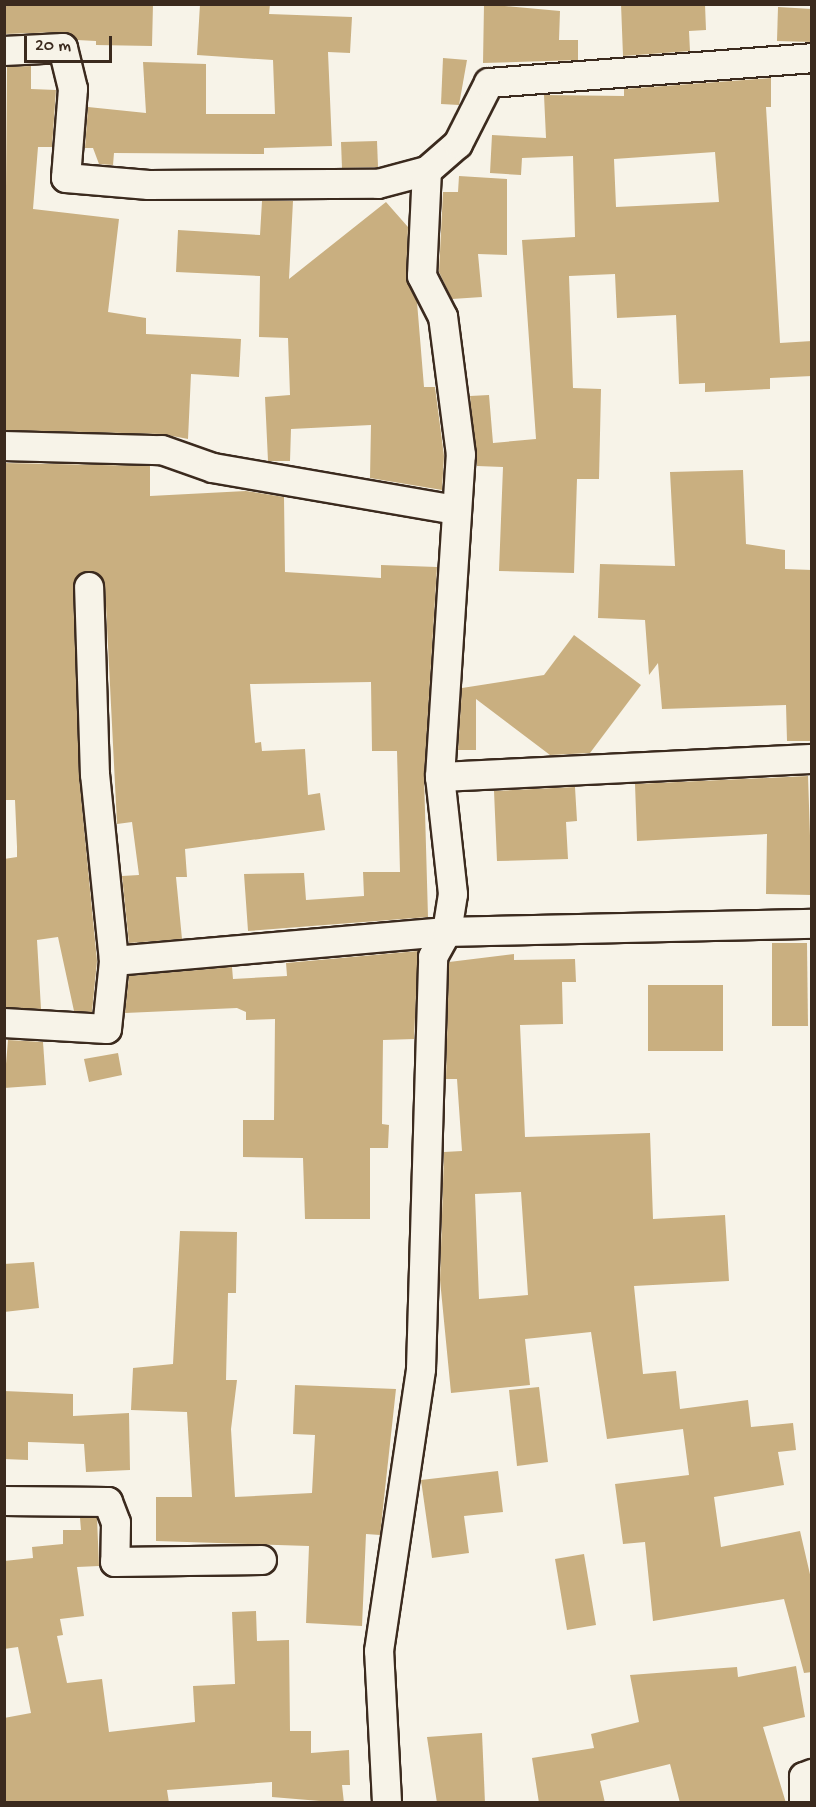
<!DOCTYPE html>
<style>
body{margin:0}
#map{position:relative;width:816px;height:1807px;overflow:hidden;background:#f7f3e8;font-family:"Gochi Hand",sans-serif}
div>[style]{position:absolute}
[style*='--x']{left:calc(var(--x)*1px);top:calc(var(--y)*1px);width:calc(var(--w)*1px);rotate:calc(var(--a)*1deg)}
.building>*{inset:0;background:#c9af80}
.roads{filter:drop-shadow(2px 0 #3b2a1e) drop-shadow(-2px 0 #3b2a1e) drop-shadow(0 2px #3b2a1e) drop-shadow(0 -2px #3b2a1e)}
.minor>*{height:28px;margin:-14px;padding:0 14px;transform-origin:14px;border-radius:14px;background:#f7f3e8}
span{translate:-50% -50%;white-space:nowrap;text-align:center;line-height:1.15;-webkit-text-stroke:4.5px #f7f3e8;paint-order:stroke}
.frame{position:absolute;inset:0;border:6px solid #3b2a1e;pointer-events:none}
.scale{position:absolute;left:24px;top:36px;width:88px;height:27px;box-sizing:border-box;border:3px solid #3b2a1e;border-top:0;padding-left:8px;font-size:18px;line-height:21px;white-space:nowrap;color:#3b2a1e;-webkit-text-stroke:4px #f7f3e8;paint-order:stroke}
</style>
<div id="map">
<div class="building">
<div style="clip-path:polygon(4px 4px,153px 4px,152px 46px,96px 45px,96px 41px,77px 40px,62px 32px,4px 34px)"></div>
<div style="clip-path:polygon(200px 4px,270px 4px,269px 14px,352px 17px,350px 53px,328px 52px,332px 146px,264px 148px,264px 154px,114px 153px,113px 165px,99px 164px,93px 148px,85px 148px,88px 107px,146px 113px,143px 62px,206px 64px,206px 114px,275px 114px,273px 60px,197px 55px)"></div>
<div style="clip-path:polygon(484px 4px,560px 11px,559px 40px,578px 40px,578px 60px,483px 63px)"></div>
<div style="clip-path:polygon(621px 4px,705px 4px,706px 30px,689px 31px,690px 51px,623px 56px)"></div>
<div style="clip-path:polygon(778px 7px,812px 9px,812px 42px,777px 41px)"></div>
<div style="clip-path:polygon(443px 58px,467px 60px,459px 105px,441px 104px)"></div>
<div style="clip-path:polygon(31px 66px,31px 89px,56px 90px,52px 147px,38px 147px,33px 209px,119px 219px,108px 312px,146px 318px,146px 334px,241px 339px,239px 377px,191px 374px,188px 439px,162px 434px,4px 430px,7px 67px)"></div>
<div style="clip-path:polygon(evenodd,771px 78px,771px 107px,766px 107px,780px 343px,812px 341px,812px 376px,770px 378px,770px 389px,705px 392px,705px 383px,679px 384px,676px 315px,617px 318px,615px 274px,569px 276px,573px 388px,601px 389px,599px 479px,577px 479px,574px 573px,499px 571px,503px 467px,477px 466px,470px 396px,489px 395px,493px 443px,536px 439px,522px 240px,575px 237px,573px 156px,522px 158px,521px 175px,490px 173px,492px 135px,546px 138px,544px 95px,624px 96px,624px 89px,771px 78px,715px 152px,719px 202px,616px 207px,614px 159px,715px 152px)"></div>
<div style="clip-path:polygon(377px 141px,378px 167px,342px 168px,341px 142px)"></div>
<div style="clip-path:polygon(459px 176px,507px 179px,507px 255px,478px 254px,482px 297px,452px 299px,439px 272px,443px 192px,458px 192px)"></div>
<div style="clip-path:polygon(262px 201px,293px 201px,289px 279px,386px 202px,408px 227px,406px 276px,417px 302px,424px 387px,435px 387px,444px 456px,442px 490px,370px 478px,371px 425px,291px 429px,290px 461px,268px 461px,265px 397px,290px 395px,288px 338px,259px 337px,260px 276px,176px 272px,178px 230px,260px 235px)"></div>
<div style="clip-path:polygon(4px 463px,150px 466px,150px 496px,246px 491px,284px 497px,285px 572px,381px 578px,381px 565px,437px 567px,424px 776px,428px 917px,248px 931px,244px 874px,304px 873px,306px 900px,364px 896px,363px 872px,400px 872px,397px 751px,372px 751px,371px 682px,250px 684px,255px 743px,261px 742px,262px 751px,305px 749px,308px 795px,320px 793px,325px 830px,185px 849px,187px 877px,176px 877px,182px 939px,129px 943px,122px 876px,139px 875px,132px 822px,117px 824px,105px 586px,97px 573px,88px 571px,75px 579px,73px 588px,79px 776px,97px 961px,92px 1012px,74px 1011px,58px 937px,37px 940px,41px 1009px,5px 1007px,4px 859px,17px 857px,17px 847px,15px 800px,4px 800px)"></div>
<div style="clip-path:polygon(743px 470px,746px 544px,785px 550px,785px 569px,812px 570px,812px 741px,787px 741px,786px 705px,662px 709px,658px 663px,649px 675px,645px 620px,598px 618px,600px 564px,675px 566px,670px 472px)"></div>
<div style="clip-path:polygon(574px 635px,641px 685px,590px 753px,550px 755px,476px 699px,476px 750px,458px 750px,462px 688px,544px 675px)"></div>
<div style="clip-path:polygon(808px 776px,812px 895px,766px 894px,767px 834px,637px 841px,635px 784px)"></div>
<div style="clip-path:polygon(575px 787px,577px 821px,566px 822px,568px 859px,497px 861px,494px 791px)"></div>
<div style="clip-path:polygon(772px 943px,807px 943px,808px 1026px,772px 1026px)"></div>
<div style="clip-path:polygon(418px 951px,414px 1039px,383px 1040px,382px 1124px,389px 1125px,388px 1148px,370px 1148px,370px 1219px,305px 1219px,303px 1158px,243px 1157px,243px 1120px,274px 1120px,275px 1019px,246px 1020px,246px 1012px,237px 1008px,125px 1013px,129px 976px,232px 967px,233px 979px,287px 976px,286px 963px)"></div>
<div style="clip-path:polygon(evenodd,514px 954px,514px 960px,575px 959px,576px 982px,562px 982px,563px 1024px,520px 1025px,525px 1137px,650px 1133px,653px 1219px,725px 1215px,729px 1281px,634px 1286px,643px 1374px,676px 1371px,680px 1409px,748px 1400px,751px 1427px,793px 1423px,796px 1450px,778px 1452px,784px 1485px,714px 1497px,721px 1547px,800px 1531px,812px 1583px,812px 1672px,804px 1673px,784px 1599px,653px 1621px,645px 1542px,623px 1544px,615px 1484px,689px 1475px,683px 1429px,607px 1439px,591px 1332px,525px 1339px,530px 1385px,451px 1393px,440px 1280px,444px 1152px,462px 1151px,457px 1079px,446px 1079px,449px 962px,514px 954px,521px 1192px,528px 1295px,479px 1299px,475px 1194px,521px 1192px)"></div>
<div style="clip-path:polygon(648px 985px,723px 985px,723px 1051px,648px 1051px)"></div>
<div style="clip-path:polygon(8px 1040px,43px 1042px,46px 1085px,4px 1088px)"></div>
<div style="clip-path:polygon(118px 1053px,122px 1075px,89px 1082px,84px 1059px)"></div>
<div style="clip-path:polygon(180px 1231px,237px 1232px,236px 1293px,228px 1293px,226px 1380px,237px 1380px,231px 1429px,235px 1497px,312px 1493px,315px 1435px,293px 1434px,295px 1385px,396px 1389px,380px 1535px,366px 1534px,362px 1626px,306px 1623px,309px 1546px,156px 1541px,156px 1497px,192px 1497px,187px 1412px,131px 1410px,133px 1368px,173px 1364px)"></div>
<div style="clip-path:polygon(34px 1262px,39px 1308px,4px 1312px,4px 1264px)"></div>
<div style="clip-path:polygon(539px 1387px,548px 1462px,517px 1466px,509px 1390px)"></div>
<div style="clip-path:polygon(4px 1391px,73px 1394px,73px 1416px,129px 1413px,130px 1470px,86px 1472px,84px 1444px,28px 1442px,28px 1460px,4px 1459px)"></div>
<div style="clip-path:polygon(498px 1471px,503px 1512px,464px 1516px,469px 1553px,432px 1558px,421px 1480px)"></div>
<div style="clip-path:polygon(80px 1518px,97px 1518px,99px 1566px,77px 1567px,84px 1616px,60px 1619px,63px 1635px,57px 1636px,67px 1683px,102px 1679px,109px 1732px,195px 1722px,193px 1686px,235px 1684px,232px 1612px,256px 1611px,257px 1641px,289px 1640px,290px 1731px,311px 1731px,311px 1753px,349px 1750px,350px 1785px,342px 1785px,344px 1803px,272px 1797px,272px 1782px,167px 1790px,169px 1803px,4px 1803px,4px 1718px,31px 1713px,18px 1647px,4px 1649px,4px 1561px,33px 1558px,32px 1547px,63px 1544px,63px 1530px,81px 1530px)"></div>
<div style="clip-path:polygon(584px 1554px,596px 1625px,567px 1630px,555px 1559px)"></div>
<div style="clip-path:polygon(796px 1666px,805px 1717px,763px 1727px,786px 1803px,680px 1803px,670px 1764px,600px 1781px,605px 1803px,539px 1803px,532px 1758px,594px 1748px,591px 1734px,639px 1722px,630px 1675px,737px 1667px,738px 1677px)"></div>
<div style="clip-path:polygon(482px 1733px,485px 1803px,437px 1803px,427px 1737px)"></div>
</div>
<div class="roads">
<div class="minor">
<div style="--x:4;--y:51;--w:59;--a:-2.9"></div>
<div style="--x:63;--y:48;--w:42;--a:76.3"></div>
<div style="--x:73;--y:89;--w:89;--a:94.5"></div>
<div style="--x:66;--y:178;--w:83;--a:4.8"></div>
<div style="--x:149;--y:185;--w:229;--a:-0.3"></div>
<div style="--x:378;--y:184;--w:51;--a:-14.9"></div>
<div style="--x:427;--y:171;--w:41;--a:-41.1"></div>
<div style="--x:458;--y:144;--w:68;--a:-63.1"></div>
<div style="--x:489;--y:83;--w:324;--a:-4.4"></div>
<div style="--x:4;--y:446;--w:158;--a:1.5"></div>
<div style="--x:162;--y:450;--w:54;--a:19.4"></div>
<div style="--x:213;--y:468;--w:247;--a:9.8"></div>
<div style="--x:440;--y:777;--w:372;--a:-2.8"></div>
<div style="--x:114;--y:961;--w:334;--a:-5"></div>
<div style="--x:447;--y:932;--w:365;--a:-1.3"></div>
<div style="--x:4;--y:1023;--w:103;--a:3.3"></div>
<div style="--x:107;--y:1029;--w:68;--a:-84.1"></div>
<div style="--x:114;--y:961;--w:187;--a:-95.8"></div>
<div style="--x:95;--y:775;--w:188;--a:-91.8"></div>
<div style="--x:4;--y:1501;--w:104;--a:0.6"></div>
<div style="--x:108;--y:1502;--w:22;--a:69"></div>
<div style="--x:116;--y:1523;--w:39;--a:91"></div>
<div style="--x:115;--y:1562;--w:147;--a:-0.8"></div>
<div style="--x:387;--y:1802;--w:151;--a:-93"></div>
<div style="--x:379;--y:1651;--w:285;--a:-81.5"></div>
<div style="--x:421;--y:1369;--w:412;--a:-88.3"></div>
<div style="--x:433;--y:957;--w:29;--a:-61"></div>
<div style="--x:447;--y:932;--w:38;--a:-81"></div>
<div style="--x:453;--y:894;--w:118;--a:-96.3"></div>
<div style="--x:440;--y:777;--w:323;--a:-86.3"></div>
<div style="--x:461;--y:455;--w:139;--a:-97.4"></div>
<div style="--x:443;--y:317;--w:46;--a:-117.1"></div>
<div style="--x:422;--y:276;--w:105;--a:-87.3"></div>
<div style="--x:804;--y:1802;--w:25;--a:-90"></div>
<div style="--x:804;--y:1777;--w:9;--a:-21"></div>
</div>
</div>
<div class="frame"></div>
<div class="scale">20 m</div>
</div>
